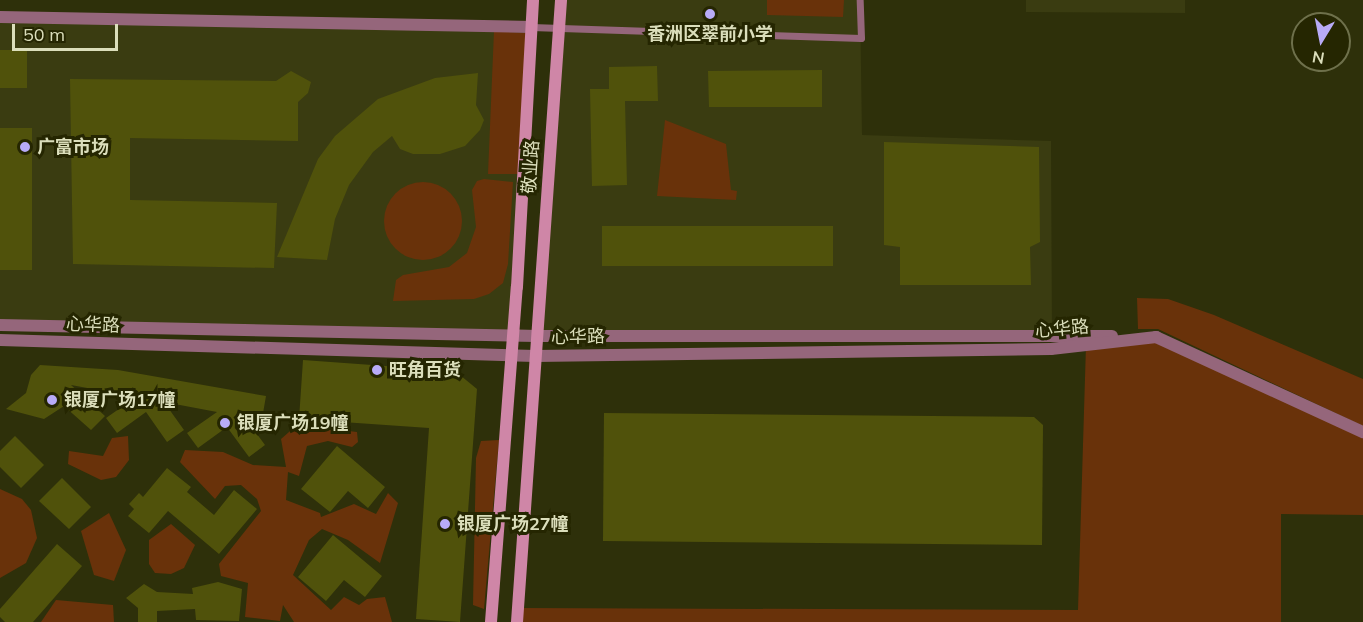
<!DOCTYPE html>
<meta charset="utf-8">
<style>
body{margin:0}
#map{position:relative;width:1363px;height:622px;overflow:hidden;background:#2e300a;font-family:Mulish,"Noto Sans SC",sans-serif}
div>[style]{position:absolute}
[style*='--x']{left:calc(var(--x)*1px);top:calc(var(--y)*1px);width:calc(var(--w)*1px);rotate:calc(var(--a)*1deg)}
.built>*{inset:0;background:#3a3c11}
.green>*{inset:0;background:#69320a}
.round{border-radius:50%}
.building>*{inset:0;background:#50520b}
.service>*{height:7px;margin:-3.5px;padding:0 3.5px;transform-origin:3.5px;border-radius:3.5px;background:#95667b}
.minor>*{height:12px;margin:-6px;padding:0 6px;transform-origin:6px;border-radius:6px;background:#95667b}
.tertiary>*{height:12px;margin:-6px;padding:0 6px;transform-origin:6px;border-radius:6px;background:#95667b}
.secondary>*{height:12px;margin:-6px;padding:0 6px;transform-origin:6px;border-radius:6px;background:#cf86a7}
.dots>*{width:16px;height:16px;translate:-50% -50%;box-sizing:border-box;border:3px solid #252601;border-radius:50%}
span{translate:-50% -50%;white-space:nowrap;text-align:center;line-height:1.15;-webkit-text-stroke:6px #252601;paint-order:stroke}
.poi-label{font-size:18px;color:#dbdebb;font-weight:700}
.left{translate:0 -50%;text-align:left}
.street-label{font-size:18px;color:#dbdebb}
.north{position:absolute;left:1291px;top:12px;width:60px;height:60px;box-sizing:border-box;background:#252601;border:2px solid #6e704b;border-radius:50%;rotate:190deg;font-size:16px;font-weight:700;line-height:24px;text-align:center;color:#dbdebb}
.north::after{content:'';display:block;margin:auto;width:21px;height:27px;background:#b8abf7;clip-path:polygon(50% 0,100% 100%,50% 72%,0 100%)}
.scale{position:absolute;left:12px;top:24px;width:106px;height:27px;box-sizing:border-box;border:3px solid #dbdebb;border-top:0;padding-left:8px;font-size:18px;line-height:21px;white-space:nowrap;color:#dbdebb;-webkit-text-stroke:4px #252601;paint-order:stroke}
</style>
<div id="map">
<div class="built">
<div style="clip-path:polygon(561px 0,860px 0,862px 135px,1051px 141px,1052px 335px,537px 336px)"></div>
<div style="clip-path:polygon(1026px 0,1185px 0,1185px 13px,1026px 12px)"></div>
<div style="clip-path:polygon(0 18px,531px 27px,513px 336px,0 325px)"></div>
</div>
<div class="green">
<div style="clip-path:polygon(767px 0,844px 0,843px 17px,767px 15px)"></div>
<div style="clip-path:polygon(494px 31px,526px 33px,518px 174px,488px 174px)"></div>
<div style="clip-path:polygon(665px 120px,726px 144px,731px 190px,737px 191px,736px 200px,657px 196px)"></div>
<div style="clip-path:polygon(484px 179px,513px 182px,508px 264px,503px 283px,489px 294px,474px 299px,393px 301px,396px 280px,403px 275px,449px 267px,467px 253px,476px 227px,472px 190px,477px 181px)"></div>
<div class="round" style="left:384px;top:182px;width:78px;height:78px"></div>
<div style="clip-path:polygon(1137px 298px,1168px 299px,1214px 315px,1363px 379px,1363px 426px,1158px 329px,1138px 329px)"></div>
<div style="clip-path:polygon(1156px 337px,1363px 433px,1363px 515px,1281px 514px,1281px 622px,517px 622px,518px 608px,1078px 610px,1086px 345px)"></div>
<div style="clip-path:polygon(297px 425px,357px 432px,358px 442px,352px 447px,328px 441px,307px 446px,299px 476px,288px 472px,286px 500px,320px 513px,321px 517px,354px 504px,376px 514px,388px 493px,398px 503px,380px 563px,348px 540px,322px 529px,309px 540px,293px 575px,331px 610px,344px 597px,359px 605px,367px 599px,385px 597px,392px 622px,294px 622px,283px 605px,280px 621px,245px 617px,248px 583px,221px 576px,219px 564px,261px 511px,257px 499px,241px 485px,225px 486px,215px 499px,180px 462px,185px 450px,223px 452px,253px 465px,286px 467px,281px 439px)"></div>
<div style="clip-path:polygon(128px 436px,129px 460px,116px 477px,101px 480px,68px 464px,69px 451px,103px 456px,112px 438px)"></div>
<div style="clip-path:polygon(499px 440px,484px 609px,473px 605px,476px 458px,481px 441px)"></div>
<div style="clip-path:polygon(0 489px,22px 499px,31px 510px,37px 538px,26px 563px,0 578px)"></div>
<div style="clip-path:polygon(109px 513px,126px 550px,114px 581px,94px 575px,81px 531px)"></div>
<div style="clip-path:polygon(171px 524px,195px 545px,184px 568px,171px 574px,155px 573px,149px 564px,149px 540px)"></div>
<div style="clip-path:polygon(56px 600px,113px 605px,114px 622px,41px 622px)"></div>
</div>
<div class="building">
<div style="clip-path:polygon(0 50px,27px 50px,27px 88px,0 88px)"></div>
<div style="clip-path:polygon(657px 66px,658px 101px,625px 101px,627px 185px,592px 186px,590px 89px,609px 89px,609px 67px)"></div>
<div style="clip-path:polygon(822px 70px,822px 107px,709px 107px,708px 71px)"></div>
<div style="clip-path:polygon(291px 71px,311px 82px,308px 93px,298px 102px,298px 141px,130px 138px,130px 200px,277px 203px,274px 268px,73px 264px,70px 79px,276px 81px)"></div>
<div style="clip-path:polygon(478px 73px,476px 105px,484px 120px,480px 130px,465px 146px,440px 154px,413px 154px,400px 149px,392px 136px,373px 152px,349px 185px,335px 219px,327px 260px,277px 257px,318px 159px,335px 136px,378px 99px,435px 78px)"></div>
<div style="clip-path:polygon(0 128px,32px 128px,32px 270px,0 270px)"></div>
<div style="clip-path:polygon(884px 142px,1039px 147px,1040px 242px,1030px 247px,1031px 285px,900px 285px,900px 247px,884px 245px)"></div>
<div style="clip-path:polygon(602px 226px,833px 226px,833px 266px,602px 266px)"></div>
<div style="clip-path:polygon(303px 360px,455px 371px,477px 389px,460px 622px,416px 619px,429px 428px,299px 419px)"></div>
<div style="clip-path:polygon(40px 365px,118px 370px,266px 396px,262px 419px,243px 415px,265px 445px,249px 457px,227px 427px,198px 448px,187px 433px,217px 412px,164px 402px,184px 430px,167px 442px,146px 412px,117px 433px,106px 418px,136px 397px,71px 385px,105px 416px,91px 430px,64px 406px,44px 419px,6px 409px,26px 393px,31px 375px)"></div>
<div style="clip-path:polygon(604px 413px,1034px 417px,1043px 425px,1042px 545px,603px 541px)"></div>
<div style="clip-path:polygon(15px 436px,44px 465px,21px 488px,0 467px,0 451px)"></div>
<div style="clip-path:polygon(337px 446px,385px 487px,368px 508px,348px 491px,330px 512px,301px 489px)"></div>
<div style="clip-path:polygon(167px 468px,191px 487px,187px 492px,214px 515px,234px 490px,257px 509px,219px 554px,168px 511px,149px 533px,128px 516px,134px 509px,129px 504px,139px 493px,143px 497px)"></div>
<div style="clip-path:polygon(62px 478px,91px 507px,69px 529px,39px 501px)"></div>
<div style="clip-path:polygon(333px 535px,382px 576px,365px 597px,344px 580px,326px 601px,298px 577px)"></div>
<div style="clip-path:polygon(57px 544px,82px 566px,33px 622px,5px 622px,0 617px,0 609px)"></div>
<div style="clip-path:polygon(218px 582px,242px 589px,239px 621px,196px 620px,195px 609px,157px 611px,157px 622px,138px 622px,138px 608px,126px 598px,144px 584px,157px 592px,193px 594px,192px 588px)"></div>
</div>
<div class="service">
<div style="--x:531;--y:27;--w:330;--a:1.9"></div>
<div style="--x:861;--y:38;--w:38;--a:-92"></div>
</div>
<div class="minor">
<div style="--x:0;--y:17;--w:531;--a:1.08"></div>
<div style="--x:1156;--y:337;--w:228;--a:24.7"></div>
</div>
<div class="tertiary">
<div style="--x:0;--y:325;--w:537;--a:1.17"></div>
<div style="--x:537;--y:336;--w:575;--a:0"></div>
<div style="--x:0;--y:340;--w:535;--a:1.71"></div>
<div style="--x:535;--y:356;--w:516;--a:-0.78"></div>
<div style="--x:1051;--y:349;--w:106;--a:-6.5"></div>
</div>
<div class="secondary">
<div style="--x:491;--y:622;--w:336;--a:-85.6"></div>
<div style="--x:517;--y:287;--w:287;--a:-86.8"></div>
<div style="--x:517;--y:622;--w:624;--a:-85.95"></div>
</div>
<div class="dots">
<div style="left:710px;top:14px;background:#b8abf7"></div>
<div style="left:25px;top:147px;background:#b8abf7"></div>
<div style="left:377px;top:370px;background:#b8abf7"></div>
<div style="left:52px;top:400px;background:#b8abf7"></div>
<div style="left:225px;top:423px;background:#b8abf7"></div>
<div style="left:445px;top:524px;background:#b8abf7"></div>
</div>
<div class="poi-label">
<span style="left:710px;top:34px">香洲区翠前小学</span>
<span class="left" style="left:37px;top:147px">广富市场</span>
<span class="left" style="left:389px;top:370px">旺角百货</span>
<span class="left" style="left:64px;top:400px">银厦广场17幢</span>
<span class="left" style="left:237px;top:423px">银厦广场19幢</span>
<span class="left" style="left:457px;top:524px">银厦广场27幢</span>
</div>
<div class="street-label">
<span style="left:531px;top:167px;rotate:-86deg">敬业路</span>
<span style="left:93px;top:325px;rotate:2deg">心华路</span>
<span style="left:1062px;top:329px;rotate:-5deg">心华路</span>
<span style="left:578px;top:337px;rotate:-1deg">心华路</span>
</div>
<div class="north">N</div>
<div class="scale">50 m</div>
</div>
